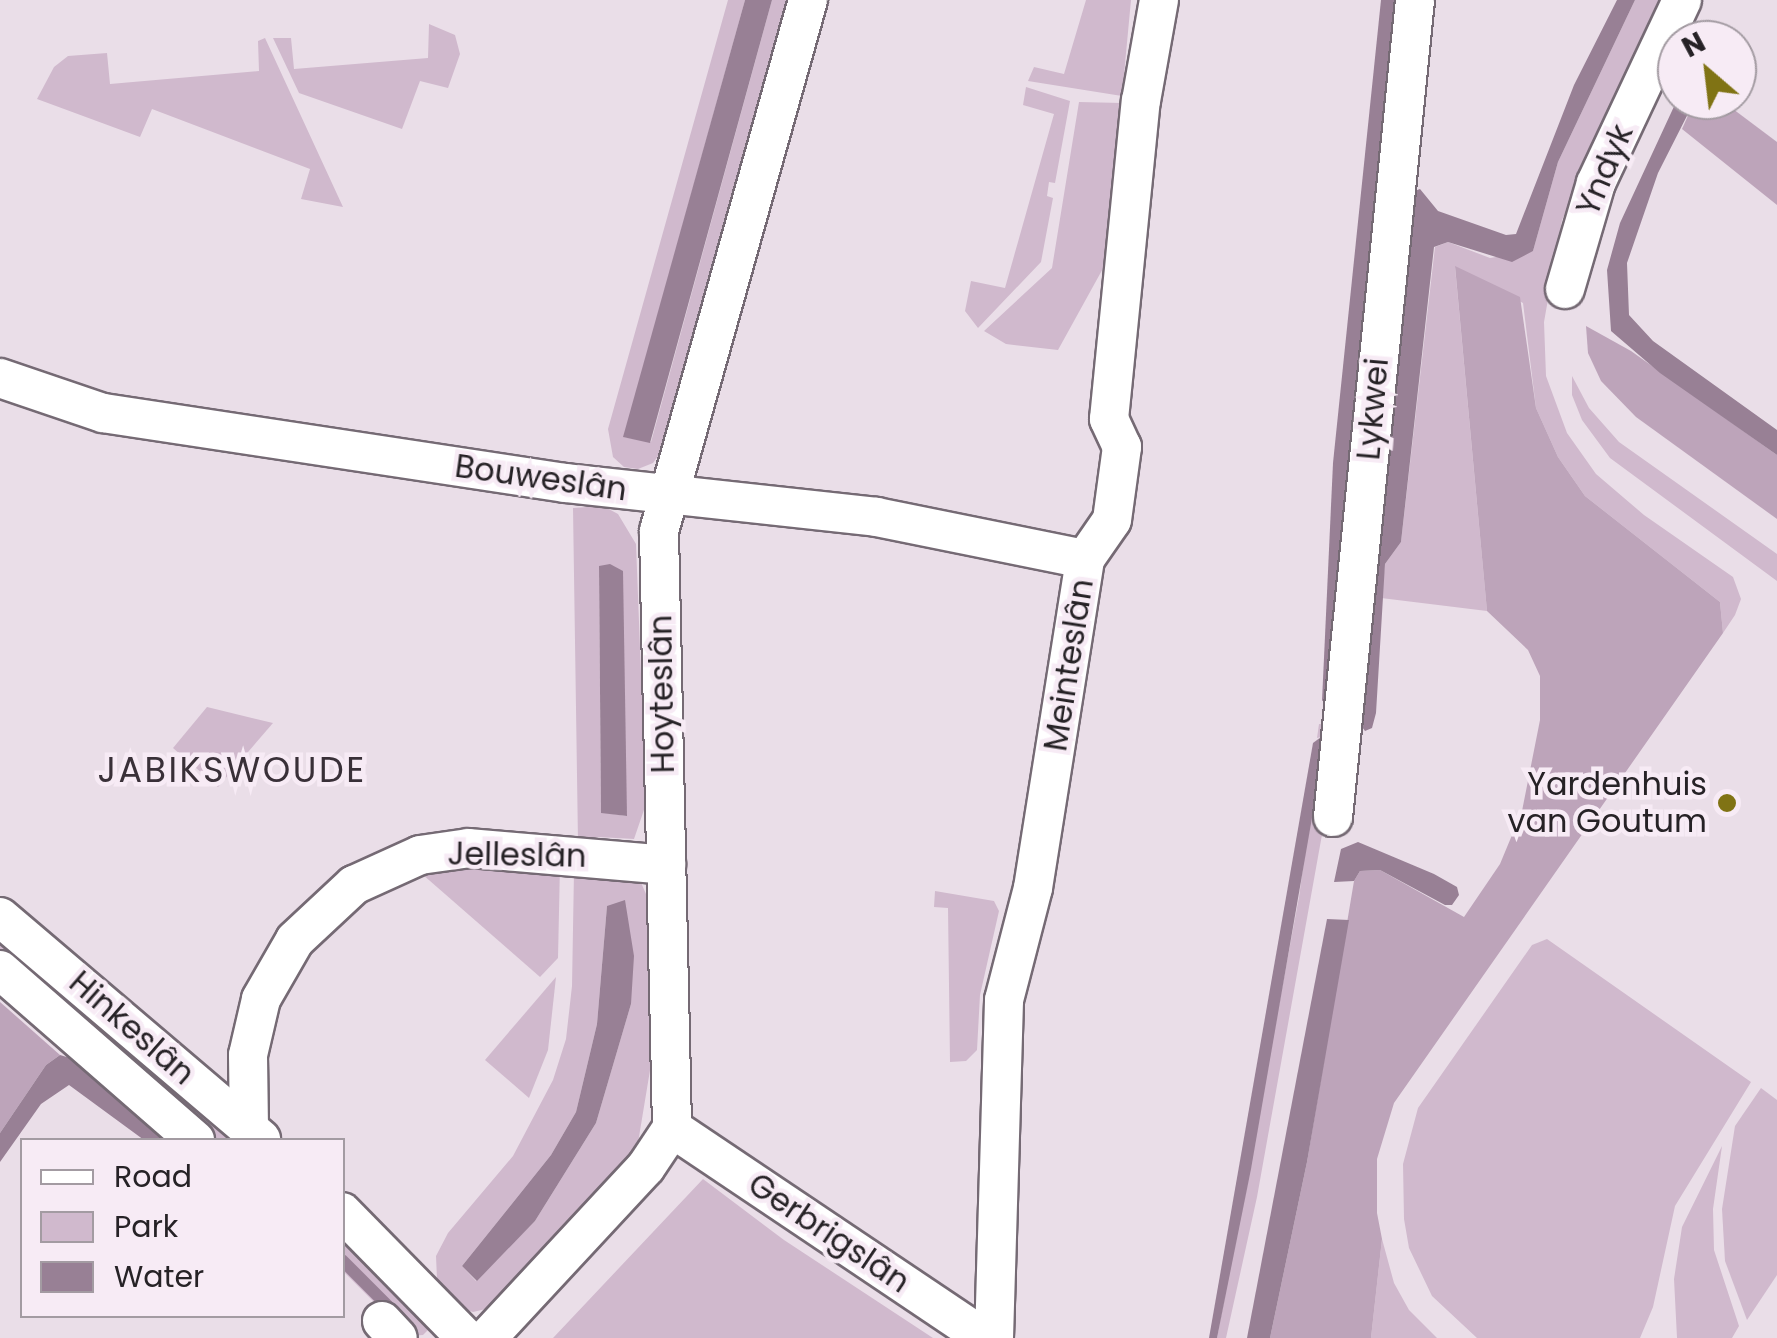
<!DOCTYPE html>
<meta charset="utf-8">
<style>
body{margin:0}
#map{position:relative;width:1777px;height:1338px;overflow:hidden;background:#eadee8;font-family:Poppins,sans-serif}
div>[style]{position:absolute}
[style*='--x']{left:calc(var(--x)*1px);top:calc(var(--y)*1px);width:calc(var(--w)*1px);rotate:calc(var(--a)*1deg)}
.green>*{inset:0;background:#d0b9cd}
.forest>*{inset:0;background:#bda4ba}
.water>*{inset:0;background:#988095}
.stream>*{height:12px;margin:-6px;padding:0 6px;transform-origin:6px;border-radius:6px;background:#988095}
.roads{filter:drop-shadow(2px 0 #756a74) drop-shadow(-2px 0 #756a74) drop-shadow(0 2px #756a74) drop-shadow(0 -2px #756a74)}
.minor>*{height:38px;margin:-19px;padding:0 19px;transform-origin:19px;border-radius:19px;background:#fff}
.dots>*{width:28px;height:28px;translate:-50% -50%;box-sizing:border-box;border:5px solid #f7ebf5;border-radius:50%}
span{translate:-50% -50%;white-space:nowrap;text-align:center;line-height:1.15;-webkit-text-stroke:9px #f7ebf5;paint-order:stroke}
.street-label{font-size:32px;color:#262226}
.poi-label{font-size:32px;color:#262226}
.right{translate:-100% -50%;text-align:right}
.neighbourhood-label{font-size:35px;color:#393038;letter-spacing:2.5px}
.legend{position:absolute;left:20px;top:1138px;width:325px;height:180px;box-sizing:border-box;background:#f7ebf5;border:2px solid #a39ba2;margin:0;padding:12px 18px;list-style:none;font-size:30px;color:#262226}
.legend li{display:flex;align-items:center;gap:20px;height:50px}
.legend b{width:50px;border:2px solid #a39ba2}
.north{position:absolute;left:1657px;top:20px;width:100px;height:100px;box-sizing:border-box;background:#f7ebf5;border:2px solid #a39ba2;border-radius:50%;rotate:332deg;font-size:28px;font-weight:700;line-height:40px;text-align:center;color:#262226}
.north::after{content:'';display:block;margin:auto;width:35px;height:45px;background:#807314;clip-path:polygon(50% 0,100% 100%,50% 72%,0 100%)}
</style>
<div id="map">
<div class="green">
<div style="clip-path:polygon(728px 0,745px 0,624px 437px,651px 442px,772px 0,791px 0,666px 445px,653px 463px,638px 469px,624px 467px,613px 457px,608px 429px)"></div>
<div style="clip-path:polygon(1086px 0,1131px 0,1122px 96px,1028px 81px,1034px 67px,1064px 74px)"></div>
<div style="clip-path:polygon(1635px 0,1660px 0,1562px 220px,1544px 322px,1546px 376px,1567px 433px,1596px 474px,1644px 515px,1733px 577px,1741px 599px,1735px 615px,1723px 633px,1720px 602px,1585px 496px,1558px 457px,1536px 408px,1523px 303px,1455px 267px,1487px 611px,1381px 598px,1385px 564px,1401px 542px,1435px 247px,1448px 242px,1490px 258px,1533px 251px,1558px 162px)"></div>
<div style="clip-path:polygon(429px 24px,455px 35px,460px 54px,448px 88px,420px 81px,402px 129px,299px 93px,273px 38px,291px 38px,294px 69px,428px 58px)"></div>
<div style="clip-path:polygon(265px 38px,343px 207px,301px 199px,310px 169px,152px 109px,140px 137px,37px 99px,54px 67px,68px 56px,107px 53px,110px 84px,259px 71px,258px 41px)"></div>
<div style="clip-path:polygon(1026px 87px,1070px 101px,1055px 183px,1049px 182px,1047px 196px,1053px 198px,1041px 262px,978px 328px,965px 311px,971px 281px,1005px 288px,1054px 114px,1023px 105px)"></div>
<div style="clip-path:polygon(1079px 102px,1122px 103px,1106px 263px,1058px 350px,1006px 344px,984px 331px,1052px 268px)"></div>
<div style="clip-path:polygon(1572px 376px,1589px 408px,1619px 442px,1777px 554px,1777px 581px,1610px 458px,1582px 420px,1572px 395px)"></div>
<div style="clip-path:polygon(evenodd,603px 506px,618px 514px,636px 544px,646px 804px,634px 839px,598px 837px,578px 842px,573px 508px,603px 506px,599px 566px,627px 815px,626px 816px,601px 812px,599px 566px)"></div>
<div style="clip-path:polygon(207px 707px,273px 723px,218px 787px,173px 748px)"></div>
<div style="clip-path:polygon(1319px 724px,1337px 726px,1323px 829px,1257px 1197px,1226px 1338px,1217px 1338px,1299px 897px,1321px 737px,1317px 738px)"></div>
<div style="clip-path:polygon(560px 865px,558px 958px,540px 977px,414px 867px)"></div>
<div style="clip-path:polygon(evenodd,574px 871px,639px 878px,646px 894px,654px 1046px,636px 1155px,490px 1308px,473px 1312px,457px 1307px,444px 1293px,437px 1279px,436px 1256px,448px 1233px,513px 1156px,553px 1080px,566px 1039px,572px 986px,574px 871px,607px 906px,631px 1004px,596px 1123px,535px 1221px,476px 1281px,462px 1266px,551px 1155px,576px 1112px,597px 1024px,607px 906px)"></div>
<div style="clip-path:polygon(935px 891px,994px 901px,999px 911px,980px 995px,977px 1050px,966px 1061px,950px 1062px,948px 908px,934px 907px)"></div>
<div style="clip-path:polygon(0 936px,240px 1140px,209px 1140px,0 956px)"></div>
<div style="clip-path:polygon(1547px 939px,1751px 1082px,1675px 1206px,1653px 1307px,1640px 1338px,1477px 1338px,1432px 1296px,1409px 1248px,1404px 1219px,1403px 1164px,1418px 1108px,1532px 945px)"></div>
<div style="clip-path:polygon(556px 977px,548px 1050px,529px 1098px,485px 1060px)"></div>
<div style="clip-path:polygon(1761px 1088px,1777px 1100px,1777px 1275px,1747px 1320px,1725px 1261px,1722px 1209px,1735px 1126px)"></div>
<div style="clip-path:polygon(1722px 1146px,1713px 1209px,1714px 1250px,1739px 1326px,1732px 1338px,1677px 1338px,1674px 1279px,1682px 1227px)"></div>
<div style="clip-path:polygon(703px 1179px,784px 1240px,933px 1338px,553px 1338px)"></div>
<div style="clip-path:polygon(342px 1234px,435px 1323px,423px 1335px,408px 1336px,343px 1271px)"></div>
<div style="clip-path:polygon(1382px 1239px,1394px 1283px,1409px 1310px,1437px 1338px,1371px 1338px)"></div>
</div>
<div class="forest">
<div style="clip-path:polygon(1695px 100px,1721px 100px,1777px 142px,1777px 205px,1682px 129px)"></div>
<div style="clip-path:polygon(1455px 266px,1520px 297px,1536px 408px,1558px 457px,1585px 496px,1720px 602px,1723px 633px,1394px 1103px,1377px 1159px,1377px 1213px,1382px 1239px,1371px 1338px,1270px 1338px,1307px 1162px,1354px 881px,1360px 871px,1380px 870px,1464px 917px,1500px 864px,1522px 811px,1540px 720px,1540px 676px,1528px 650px,1487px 611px)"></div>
<div style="clip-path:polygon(1586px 326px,1631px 351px,1777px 455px,1777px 519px,1636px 417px,1601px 381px,1588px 353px)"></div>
<div style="clip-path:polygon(0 1002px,60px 1055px,46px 1065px,0 1133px)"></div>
</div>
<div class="water">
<div style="clip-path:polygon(745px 0,772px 0,650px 443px,623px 437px)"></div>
<div style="clip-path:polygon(1381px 0,1398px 0,1328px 698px,1322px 701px,1333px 463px)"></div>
<div style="clip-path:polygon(1617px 0,1635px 0,1558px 162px,1533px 251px,1512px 262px,1448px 242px,1434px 247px,1401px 542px,1385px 564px,1376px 713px,1372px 728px,1365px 731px,1357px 720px,1409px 193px,1420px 189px,1438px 211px,1506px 235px,1516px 234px,1574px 85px)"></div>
<div style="clip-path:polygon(1677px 100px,1695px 100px,1658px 173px,1627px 263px,1629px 315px,1653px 341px,1777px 430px,1777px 455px,1660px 373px,1611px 331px,1607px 270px,1620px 223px)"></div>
<div style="clip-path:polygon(610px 564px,623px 571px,627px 816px,601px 813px,599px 566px)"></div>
<div style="clip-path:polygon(1321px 737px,1317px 789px,1251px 1169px,1217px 1338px,1209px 1338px,1313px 743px)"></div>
<div style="clip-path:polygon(1358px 842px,1434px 874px,1457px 887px,1459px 895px,1452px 905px,1445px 905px,1380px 870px,1360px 871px,1354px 881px,1334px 882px,1341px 849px)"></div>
<div style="clip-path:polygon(625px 900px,634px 956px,631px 1004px,596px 1123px,535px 1221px,477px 1281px,462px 1266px,551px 1155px,576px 1112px,597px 1024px,607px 906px)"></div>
<div style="clip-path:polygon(1327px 919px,1349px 920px,1307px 1162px,1270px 1338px,1247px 1338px)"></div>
<div style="clip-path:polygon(60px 1055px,70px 1058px,168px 1140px,144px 1140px,69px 1085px,41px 1104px,0 1162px,0 1133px,46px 1065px)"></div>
</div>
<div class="stream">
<div style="--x:342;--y:1260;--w:78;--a:45"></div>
</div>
<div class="roads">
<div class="minor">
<div style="--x:1565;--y:289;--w:110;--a:-73.7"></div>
<div style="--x:1596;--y:183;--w:202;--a:-64.8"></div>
<div style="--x:0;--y:378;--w:109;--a:18.8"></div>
<div style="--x:103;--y:413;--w:467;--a:8.6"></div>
<div style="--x:565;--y:483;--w:313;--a:6.2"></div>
<div style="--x:876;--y:517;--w:213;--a:11.4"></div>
<div style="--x:1333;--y:817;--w:821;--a:-84.27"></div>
<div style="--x:0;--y:917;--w:343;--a:40.4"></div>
<div style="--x:0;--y:970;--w:259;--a:41.1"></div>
<div style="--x:249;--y:1128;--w:73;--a:-90.8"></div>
<div style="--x:248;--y:1055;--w:57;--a:-76.9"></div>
<div style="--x:261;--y:999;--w:68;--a:-60"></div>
<div style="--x:295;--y:940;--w:81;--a:-43"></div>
<div style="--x:354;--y:885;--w:72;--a:-24.4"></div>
<div style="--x:420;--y:855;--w:49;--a:-8.1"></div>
<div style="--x:469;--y:848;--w:198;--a:4.9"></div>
<div style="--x:672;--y:1128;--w:377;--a:33.9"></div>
<div style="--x:342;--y:1212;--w:177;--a:45.5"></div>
<div style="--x:382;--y:1321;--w:23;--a:47"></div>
<div style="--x:487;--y:1338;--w:233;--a:-47.1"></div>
<div style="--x:646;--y:1167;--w:47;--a:-56.3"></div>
<div style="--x:672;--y:1128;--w:597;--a:-91.25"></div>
<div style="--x:659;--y:531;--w:552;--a:-74.33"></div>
<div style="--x:994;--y:1338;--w:338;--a:-88.3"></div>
<div style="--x:1004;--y:1000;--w:116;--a:-75.5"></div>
<div style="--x:1033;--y:888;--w:333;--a:-81"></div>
<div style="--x:1085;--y:559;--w:47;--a:-55.3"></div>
<div style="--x:1112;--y:520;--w:74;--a:-82.2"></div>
<div style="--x:1122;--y:447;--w:31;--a:-115"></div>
<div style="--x:1109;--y:419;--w:320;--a:-84.3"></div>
<div style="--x:1141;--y:101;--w:103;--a:-79.9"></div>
</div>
</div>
<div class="dots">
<div style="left:1727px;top:803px;background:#807314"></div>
</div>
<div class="street-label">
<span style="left:1605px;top:170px;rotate:-67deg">Yndyk</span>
<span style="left:1373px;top:409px;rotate:-85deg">Lykwei</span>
<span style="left:541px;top:478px;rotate:8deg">Bouweslân</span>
<span style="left:1069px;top:665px;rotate:-81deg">Meinteslân</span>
<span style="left:662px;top:694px;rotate:-91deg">Hoyteslân</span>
<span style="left:517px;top:855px;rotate:1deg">Jelleslân</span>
<span style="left:132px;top:1028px;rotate:41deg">Hinkeslân</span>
<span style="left:829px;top:1233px;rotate:34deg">Gerbrigslân</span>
</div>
<div class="poi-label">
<span class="right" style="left:1707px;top:803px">Yardenhuis<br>van Goutum</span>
</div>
<div class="neighbourhood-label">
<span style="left:232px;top:770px">JABIKSWOUDE</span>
</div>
<ul class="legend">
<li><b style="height:12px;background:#fff"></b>Road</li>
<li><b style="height:28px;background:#d0b9cd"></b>Park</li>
<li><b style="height:28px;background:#988095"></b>Water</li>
</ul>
<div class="north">N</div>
</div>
